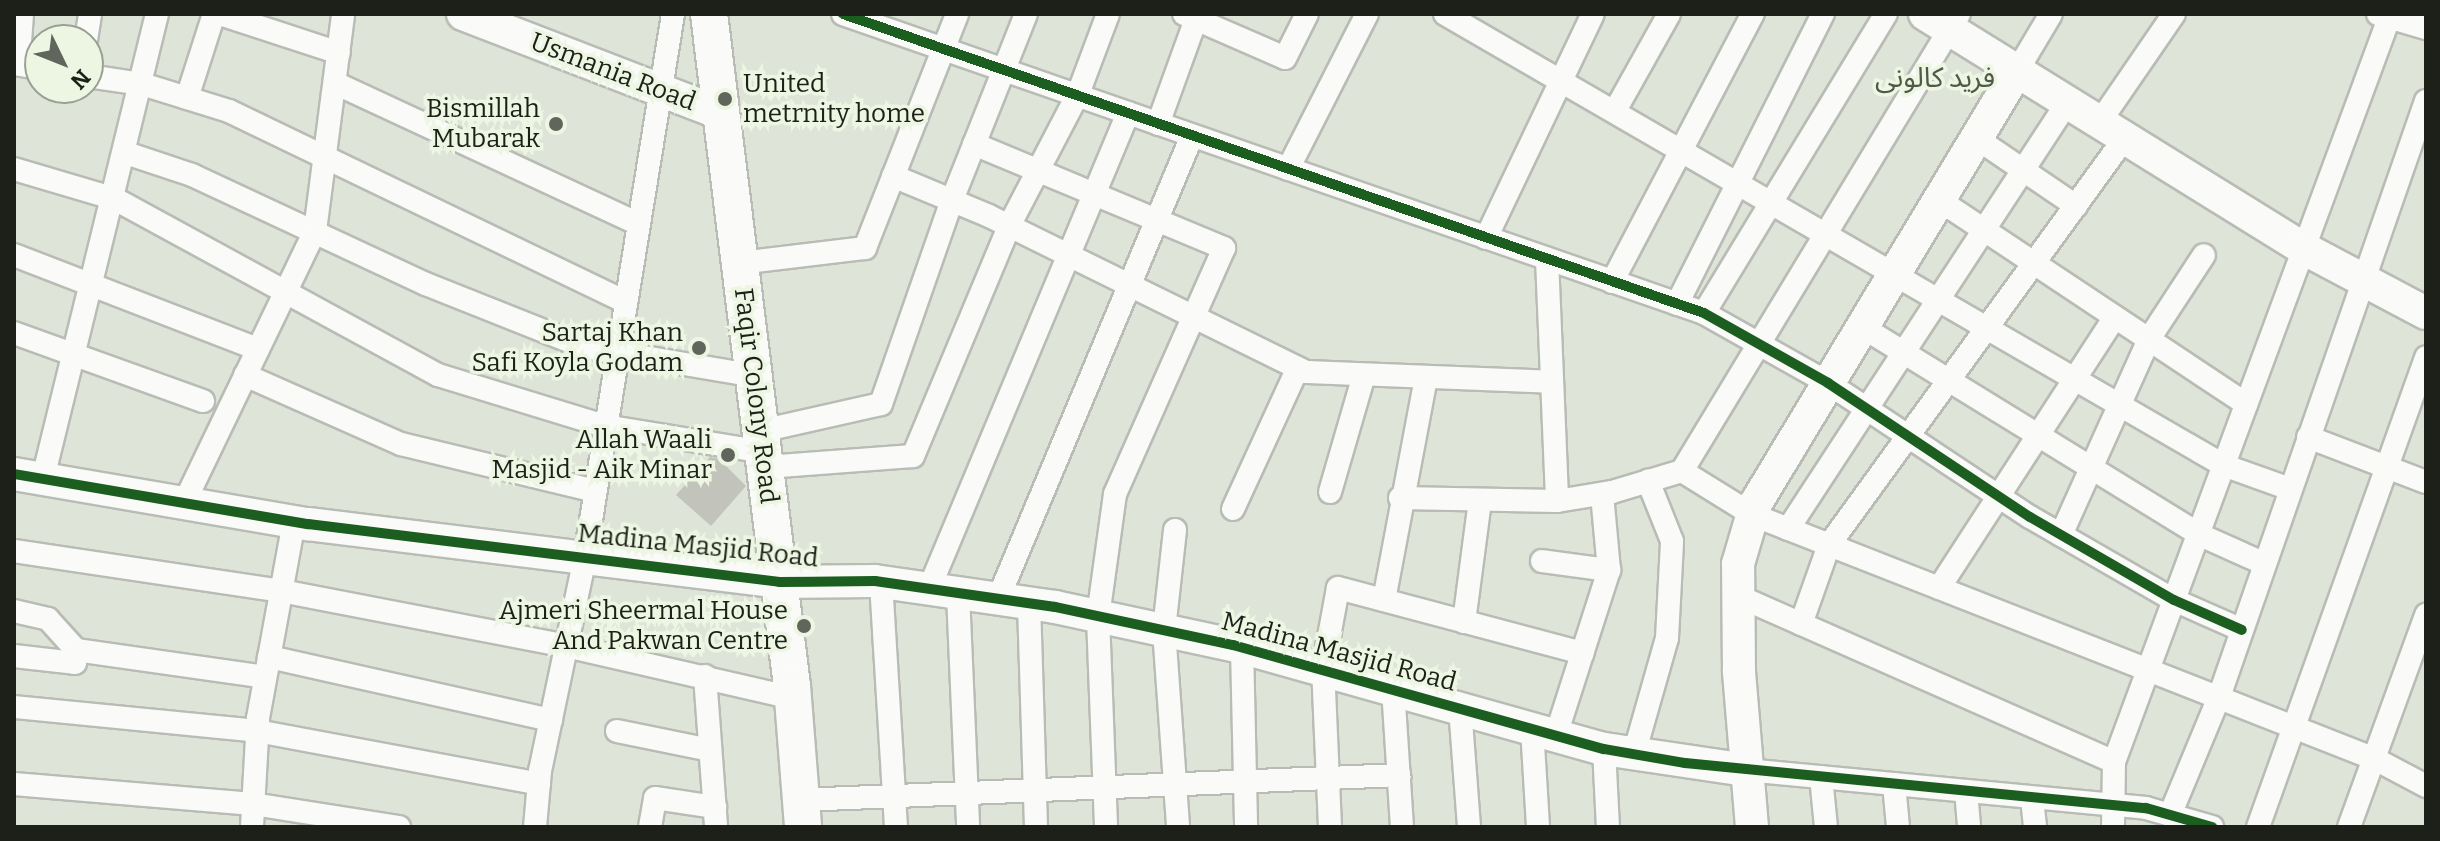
<!DOCTYPE html>
<meta charset="utf-8">
<style>
body{margin:0}
#map{position:relative;width:2440px;height:841px;overflow:hidden;background:#dfe4d9;font-family:Bitter,"Noto Sans Arabic",serif}
div>[style]{position:absolute}
[style*='--x']{left:calc(var(--x)*1px);top:calc(var(--y)*1px);width:calc(var(--w)*1px);rotate:calc(var(--a)*1deg)}
.building>*{inset:0;background:#c2c4bb}
.roads{filter:drop-shadow(2px 0 #b8bcb4) drop-shadow(-2px 0 #b8bcb4) drop-shadow(0 2px #b8bcb4) drop-shadow(0 -2px #b8bcb4)}
.street>*{height:22px;margin:-11px;padding:0 11px;transform-origin:11px;border-radius:11px;background:#fafbf9}
.secondary>*{height:32px;margin:-16px;padding:0 16px;transform-origin:16px;border-radius:16px;background:#fafbf9}
.primary>*{height:36px;margin:-18px;padding:0 18px;transform-origin:18px;border-radius:18px;background:#fafbf9}
.cycleway>*{height:10px;margin:-5px;padding:0 5px;transform-origin:5px;border-radius:5px;background:#1b5e20}
.dots>*{width:22px;height:22px;translate:-50% -50%;box-sizing:border-box;border:4px solid #edf6e2;border-radius:50%}
span{translate:-50% -50%;white-space:nowrap;text-align:center;line-height:1.15;-webkit-text-stroke:7px #edf6e2;paint-order:stroke}
.street-label{font-size:26px;color:#1d2019}
.poi-label{font-size:26px;color:#1d2019}
.left{translate:0 -50%;text-align:left}
.right{translate:-100% -50%;text-align:right}
.neighbourhood-label{font-size:28px;color:#515848}
.frame{position:absolute;inset:0;border:16px solid #1d2019;pointer-events:none}
.north{position:absolute;left:24px;top:24px;width:80px;height:80px;box-sizing:border-box;background:#edf6e2;border:2px solid #9aa092;border-radius:50%;rotate:133deg;font-size:22px;font-weight:700;line-height:32px;text-align:center;color:#1d2019}
.north::after{content:'';display:block;margin:auto;width:28px;height:36px;background:#61655c;clip-path:polygon(50% 0,100% 100%,50% 72%,0 100%)}
</style>
<div id="map">
<div class="building">
<div style="clip-path:polygon(710px 457px,719px 459px,746px 486px,711px 526px,676px 495px)"></div>
</div>
<div class="roads">
<div class="street">
<div style="--x:220;--y:14;--w:125;--a:18.1"></div>
<div style="--x:843;--y:14;--w:911;--a:19.15"></div>
<div style="--x:1704;--y:313;--w:142;--a:29.4"></div>
<div style="--x:1828;--y:383;--w:242;--a:33.6"></div>
<div style="--x:2030;--y:517;--w:166;--a:30"></div>
<div style="--x:2174;--y:600;--w:74;--a:23.8"></div>
<div style="--x:1184;--y:14;--w:110;--a:23.5"></div>
<div style="--x:1285;--y:58;--w:49;--a:-63.4"></div>
<div style="--x:1445;--y:14;--w:899;--a:30.1"></div>
<div style="--x:2223;--y:465;--w:71;--a:19.7"></div>
<div style="--x:2378;--y:14;--w:50;--a:16.3"></div>
<div style="--x:86;--y:40;--w:26;--a:-81"></div>
<div style="--x:14;--y:59;--w:6;--a:-31"></div>
<div style="--x:19;--y:56;--w:42;--a:-85.9"></div>
<div style="--x:14;--y:64;--w:26;--a:9"></div>
<div style="--x:2017;--y:71;--w:66;--a:-59.2"></div>
<div style="--x:88;--y:76;--w:55;--a:8.4"></div>
<div style="--x:142;--y:84;--w:91;--a:17.2"></div>
<div style="--x:229;--y:111;--w:440;--a:25.7"></div>
<div style="--x:335;--y:83;--w:333;--a:24.9"></div>
<div style="--x:187;--y:98;--w:88;--a:-72.2"></div>
<div style="--x:1616;--y:109;--w:109;--a:-60.8"></div>
<div style="--x:2099;--y:123;--w:132;--a:-55.5"></div>
<div style="--x:1158;--y:124;--w:112;--a:-70.1"></div>
<div style="--x:1976;--y:138;--w:121;--a:34.2"></div>
<div style="--x:974;--y:144;--w:271;--a:22.6"></div>
<div style="--x:1224;--y:248;--w:269;--a:113.9"></div>
<div style="--x:1115;--y:494;--w:124;--a:97.9"></div>
<div style="--x:1098;--y:617;--w:210;--a:87.8"></div>
<div style="--x:126;--y:153;--w:70;--a:18.4"></div>
<div style="--x:192;--y:175;--w:258;--a:25"></div>
<div style="--x:426;--y:284;--w:170;--a:21.7"></div>
<div style="--x:584;--y:347;--w:173;--a:9.6"></div>
<div style="--x:14;--y:169;--w:105;--a:16.5"></div>
<div style="--x:115;--y:199;--w:368;--a:28.6"></div>
<div style="--x:438;--y:375;--w:175;--a:17"></div>
<div style="--x:605;--y:426;--w:161;--a:9.3"></div>
<div style="--x:1288;--y:169;--w:174;--a:-63"></div>
<div style="--x:893;--y:176;--w:104;--a:22.6"></div>
<div style="--x:989;--y:216;--w:353;--a:26.2"></div>
<div style="--x:1306;--y:372;--w:246;--a:2.3"></div>
<div style="--x:1939;--y:200;--w:369;--a:33.6"></div>
<div style="--x:1486;--y:238;--w:248;--a:-64.5"></div>
<div style="--x:14;--y:255;--w:261;--a:21.1"></div>
<div style="--x:1547;--y:259;--w:242;--a:87.6"></div>
<div style="--x:739;--y:263;--w:127;--a:-6.8"></div>
<div style="--x:865;--y:248;--w:251;--a:-68.5"></div>
<div style="--x:1612;--y:282;--w:303;--a:-62.3"></div>
<div style="--x:1677;--y:304;--w:325;--a:-63.3"></div>
<div style="--x:1704;--y:313;--w:350;--a:-58.7"></div>
<div style="--x:1862;--y:327;--w:395;--a:31.6"></div>
<div style="--x:2198;--y:534;--w:73;--a:24.1"></div>
<div style="--x:14;--y:333;--w:201;--a:19.8"></div>
<div style="--x:245;--y:375;--w:171;--a:23.9"></div>
<div style="--x:401;--y:444;--w:200;--a:13.6"></div>
<div style="--x:761;--y:431;--w:123;--a:-12.7"></div>
<div style="--x:881;--y:404;--w:216;--a:-70.8"></div>
<div style="--x:952;--y:200;--w:200;--a:-68.3"></div>
<div style="--x:2308;--y:437;--w:126;--a:20.9"></div>
<div style="--x:766;--y:467;--w:147;--a:-4.3"></div>
<div style="--x:913;--y:456;--w:249;--a:-67.3"></div>
<div style="--x:1009;--y:226;--w:149;--a:-62.4"></div>
<div style="--x:1078;--y:94;--w:85;--a:-69.4"></div>
<div style="--x:1682;--y:471;--w:84;--a:31.8"></div>
<div style="--x:1753;--y:515;--w:668;--a:21.42"></div>
<div style="--x:2375;--y:759;--w:58;--a:27.9"></div>
<div style="--x:43;--y:478;--w:478;--a:-76.2"></div>
<div style="--x:1330;--y:492;--w:122;--a:-73.8"></div>
<div style="--x:1400;--y:498;--w:157;--a:1.1"></div>
<div style="--x:1557;--y:501;--w:56;--a:-9.3"></div>
<div style="--x:1612;--y:492;--w:73;--a:-16.7"></div>
<div style="--x:1682;--y:471;--w:534;--a:-58.78"></div>
<div style="--x:184;--y:503;--w:302;--a:-64.3"></div>
<div style="--x:315;--y:231;--w:219;--a:-82.6"></div>
<div style="--x:1233;--y:509;--w:155;--a:-65.3"></div>
<div style="--x:1788;--y:529;--w:509;--a:-56.78"></div>
<div style="--x:1175;--y:530;--w:101;--a:96.3"></div>
<div style="--x:1164;--y:630;--w:197;--a:85.9"></div>
<div style="--x:2061;--y:535;--w:215;--a:-65.8"></div>
<div style="--x:2149;--y:339;--w:100;--a:-56.8"></div>
<div style="--x:14;--y:551;--w:270;--a:8.5"></div>
<div style="--x:281;--y:591;--w:290;--a:10.9"></div>
<div style="--x:566;--y:646;--w:233;--a:12.9"></div>
<div style="--x:1542;--y:561;--w:68;--a:7.7"></div>
<div style="--x:881;--y:582;--w:245;--a:86.5"></div>
<div style="--x:1939;--y:588;--w:323;--a:-57"></div>
<div style="--x:929;--y:589;--w:516;--a:-67.31"></div>
<div style="--x:958;--y:594;--w:233;--a:87.5"></div>
<div style="--x:1738;--y:596;--w:411;--a:23.8"></div>
<div style="--x:998;--y:599;--w:502;--a:-67.27"></div>
<div style="--x:1384;--y:600;--w:227;--a:-79.3"></div>
<div style="--x:1029;--y:604;--w:223;--a:88.2"></div>
<div style="--x:14;--y:611;--w:35;--a:13"></div>
<div style="--x:48;--y:619;--w:42;--a:47.9"></div>
<div style="--x:76;--y:650;--w:191;--a:8.1"></div>
<div style="--x:1464;--y:622;--w:123;--a:-82.5"></div>
<div style="--x:1801;--y:624;--w:84;--a:-70.5"></div>
<div style="--x:1829;--y:545;--w:502;--a:-54"></div>
<div style="--x:1242;--y:647;--w:180;--a:88.7"></div>
<div style="--x:14;--y:656;--w:61;--a:6.5"></div>
<div style="--x:75;--y:663;--w:13;--a:-86"></div>
<div style="--x:269;--y:657;--w:289;--a:12.6"></div>
<div style="--x:705;--y:676;--w:151;--a:85.8"></div>
<div style="--x:1393;--y:688;--w:139;--a:86.3"></div>
<div style="--x:14;--y:707;--w:244;--a:5.6"></div>
<div style="--x:257;--y:731;--w:287;--a:10.6"></div>
<div style="--x:1460;--y:707;--w:120;--a:85.7"></div>
<div style="--x:1532;--y:728;--w:99;--a:86.5"></div>
<div style="--x:617;--y:731;--w:95;--a:11.5"></div>
<div style="--x:1556;--y:735;--w:173;--a:-72.2"></div>
<div style="--x:1609;--y:570;--w:76;--a:-95.3"></div>
<div style="--x:1604;--y:749;--w:78;--a:87.1"></div>
<div style="--x:1634;--y:754;--w:121;--a:-74.1"></div>
<div style="--x:1667;--y:638;--w:97;--a:-87"></div>
<div style="--x:1672;--y:541;--w:65;--a:-111.8"></div>
<div style="--x:1746;--y:770;--w:402;--a:5.4"></div>
<div style="--x:2146;--y:808;--w:69;--a:16.1"></div>
<div style="--x:1821;--y:777;--w:50;--a:84.3"></div>
<div style="--x:14;--y:784;--w:240;--a:4.8"></div>
<div style="--x:253;--y:804;--w:148;--a:9"></div>
<div style="--x:1894;--y:784;--w:43;--a:84.7"></div>
<div style="--x:1966;--y:791;--w:36;--a:85"></div>
<div style="--x:2032;--y:798;--w:29;--a:84"></div>
<div style="--x:801;--y:800;--w:599;--a:-2.39"></div>
<div style="--x:2170;--y:815;--w:128;--a:-67.4"></div>
<div style="--x:2219;--y:697;--w:631;--a:-70.85"></div>
<div style="--x:252;--y:827;--w:109;--a:-86.8"></div>
<div style="--x:258;--y:718;--w:199;--a:-79.6"></div>
<div style="--x:535;--y:827;--w:56;--a:-84.9"></div>
<div style="--x:540;--y:771;--w:219;--a:-78.1"></div>
<div style="--x:585;--y:557;--w:550;--a:-80.79"></div>
<div style="--x:650;--y:827;--w:29;--a:-80"></div>
<div style="--x:655;--y:798;--w:61;--a:8.5"></div>
<div style="--x:1330;--y:827;--w:158;--a:-92.5"></div>
<div style="--x:1323;--y:669;--w:82;--a:-79.5"></div>
<div style="--x:1338;--y:588;--w:253;--a:14.9"></div>
<div style="--x:2113;--y:827;--w:65;--a:-89.1"></div>
<div style="--x:2114;--y:762;--w:790;--a:-69.71"></div>
<div style="--x:2258;--y:827;--w:499;--a:-70.3"></div>
<div style="--x:2349;--y:827;--w:226;--a:-70"></div>
</div>
<div class="secondary">
<div style="--x:463;--y:14;--w:274;--a:21.1"></div>
<div style="--x:1925;--y:14;--w:445;--a:31.8"></div>
<div style="--x:2303;--y:248;--w:139;--a:27.9"></div>
<div style="--x:14;--y:474;--w:298;--a:9.7"></div>
<div style="--x:308;--y:524;--w:475;--a:7"></div>
<div style="--x:779;--y:582;--w:96;--a:-0.6"></div>
<div style="--x:875;--y:581;--w:182;--a:8.2"></div>
<div style="--x:1055;--y:607;--w:182;--a:12.1"></div>
<div style="--x:1233;--y:645;--w:385;--a:15.7"></div>
<div style="--x:1604;--y:749;--w:144;--a:8.4"></div>
<div style="--x:1752;--y:827;--w:157;--a:-94.8"></div>
<div style="--x:1739;--y:671;--w:107;--a:-90.5"></div>
<div style="--x:1738;--y:564;--w:64;--a:-73.6"></div>
<div style="--x:1756;--y:503;--w:505;--a:-58.86"></div>
</div>
<div class="primary">
<div style="--x:709;--y:14;--w:677;--a:82.96"></div>
<div style="--x:792;--y:686;--w:141;--a:85.5"></div>
</div>
</div>
<div class="cycleway">
<div style="--x:843;--y:14;--w:911;--a:19.15"></div>
<div style="--x:1704;--y:313;--w:142;--a:29.4"></div>
<div style="--x:1828;--y:383;--w:242;--a:33.6"></div>
<div style="--x:2030;--y:517;--w:166;--a:30"></div>
<div style="--x:2174;--y:600;--w:74;--a:23.8"></div>
<div style="--x:14;--y:474;--w:298;--a:9.7"></div>
<div style="--x:308;--y:524;--w:475;--a:7"></div>
<div style="--x:779;--y:582;--w:96;--a:-0.6"></div>
<div style="--x:875;--y:581;--w:182;--a:8.2"></div>
<div style="--x:1055;--y:607;--w:182;--a:12.1"></div>
<div style="--x:1233;--y:645;--w:385;--a:15.7"></div>
<div style="--x:1604;--y:749;--w:82;--a:9.8"></div>
<div style="--x:1685;--y:763;--w:463;--a:5.6"></div>
<div style="--x:2146;--y:808;--w:69;--a:16.1"></div>
</div>
<div class="dots">
<div style="left:725px;top:99px;background:#61655c"></div>
<div style="left:556px;top:124px;background:#61655c"></div>
<div style="left:699px;top:348px;background:#61655c"></div>
<div style="left:728px;top:455px;background:#61655c"></div>
<div style="left:804px;top:626px;background:#61655c"></div>
</div>
<div class="street-label">
<span style="left:613px;top:72px;rotate:21deg">Usmania Road</span>
<span style="left:756px;top:396px;rotate:83deg">Faqir Colony Road</span>
<span style="left:698px;top:546px;rotate:6deg">Madina Masjid Road</span>
<span style="left:1339px;top:652px;rotate:15deg">Madina Masjid Road</span>
</div>
<div class="poi-label">
<span class="left" style="left:743px;top:99px">United<br>metrnity home</span>
<span class="right" style="left:540px;top:124px">Bismillah<br>Mubarak</span>
<span class="right" style="left:683px;top:348px">Sartaj Khan<br>Safi Koyla Godam</span>
<span class="right" style="left:712px;top:455px">Allah Waali<br>Masjid - Aik Minar</span>
<span class="right" style="left:788px;top:626px">Ajmeri Sheermal House<br>And Pakwan Centre</span>
</div>
<div class="neighbourhood-label">
<span style="left:1935px;top:78px">فرید کالونی</span>
</div>
<div class="frame"></div>
<div class="north">N</div>
</div>
